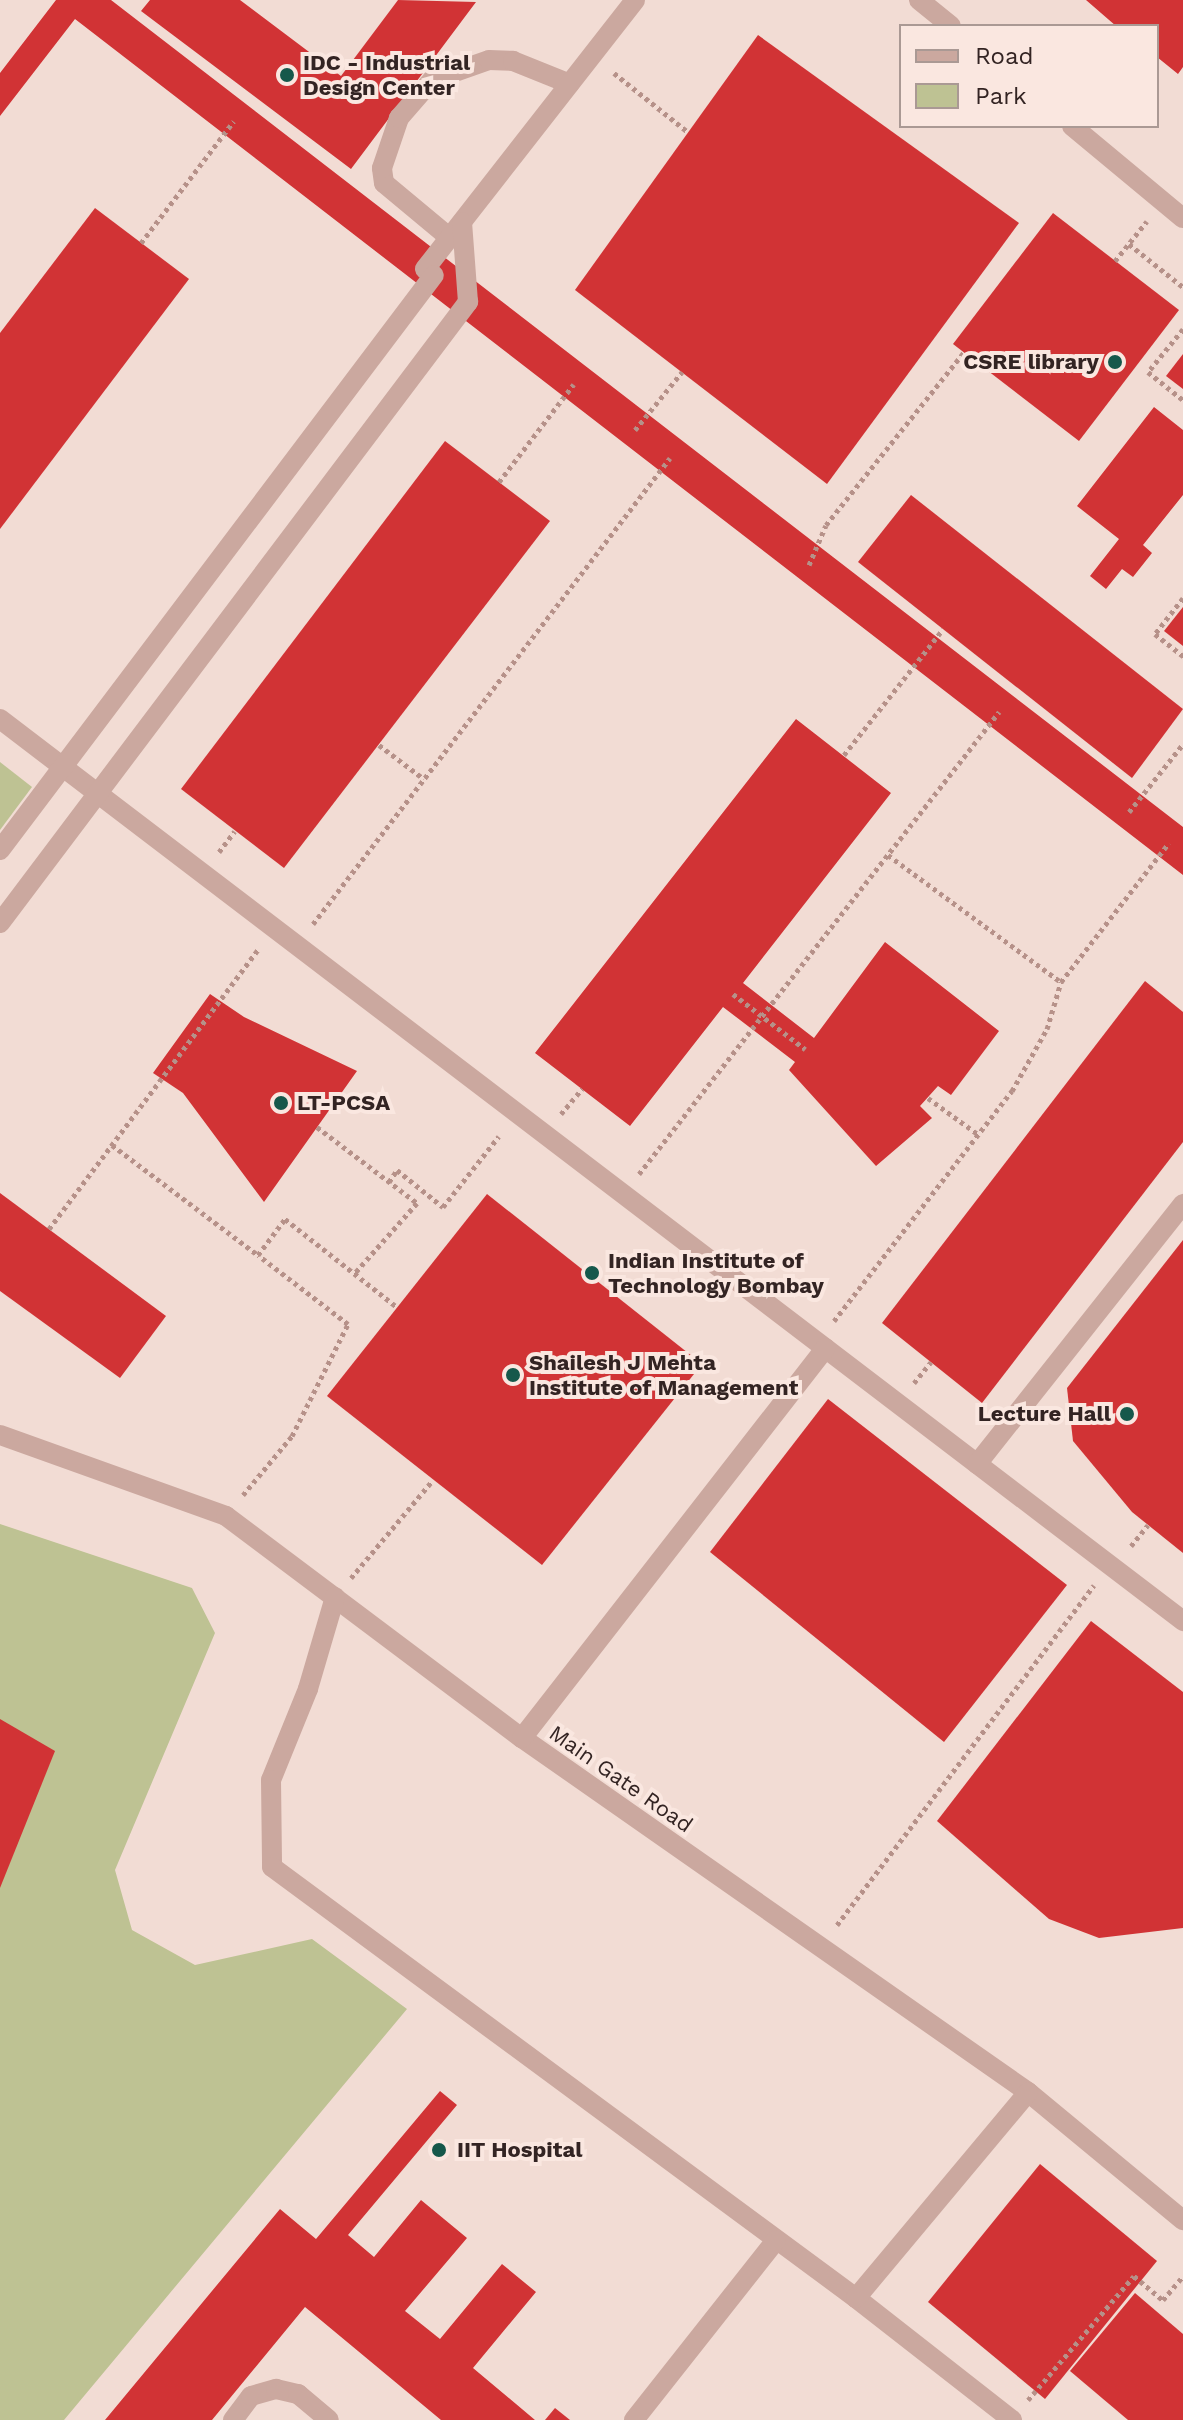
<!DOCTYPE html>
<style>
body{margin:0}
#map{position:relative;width:1183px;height:2420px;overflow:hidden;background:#f2dcd4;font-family:"Work Sans",sans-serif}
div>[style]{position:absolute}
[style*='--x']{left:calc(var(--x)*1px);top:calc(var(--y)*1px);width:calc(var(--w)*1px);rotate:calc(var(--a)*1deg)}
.green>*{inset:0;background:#bec293}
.building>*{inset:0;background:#d13335}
.path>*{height:5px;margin-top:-2.5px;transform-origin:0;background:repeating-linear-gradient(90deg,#b69189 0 4px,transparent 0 8px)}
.minor>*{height:20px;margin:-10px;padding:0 10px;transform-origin:10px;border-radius:10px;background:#cba89f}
.dots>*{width:22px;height:22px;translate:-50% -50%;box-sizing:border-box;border:4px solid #fae7e0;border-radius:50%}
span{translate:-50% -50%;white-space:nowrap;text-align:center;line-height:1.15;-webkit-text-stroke:8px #fae7e0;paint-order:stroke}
.poi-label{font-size:22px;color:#332423;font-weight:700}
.left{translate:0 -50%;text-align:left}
.right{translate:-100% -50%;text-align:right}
.street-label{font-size:22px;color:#332423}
.legend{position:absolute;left:899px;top:24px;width:260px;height:104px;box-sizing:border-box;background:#fae7e0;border:2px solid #aa9994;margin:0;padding:10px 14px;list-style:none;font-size:24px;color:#332423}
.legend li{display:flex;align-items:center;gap:16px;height:40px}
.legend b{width:40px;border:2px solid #aa9994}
</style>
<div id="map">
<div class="green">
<div style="clip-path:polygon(0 762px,32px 787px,0 830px)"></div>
<div style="clip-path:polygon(0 1524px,192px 1588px,215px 1633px,115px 1870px,132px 1930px,195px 1965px,312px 1939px,407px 2009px,64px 2420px,0 2420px)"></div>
</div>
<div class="building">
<div style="clip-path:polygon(56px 0,111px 0,1183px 827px,1183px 875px,75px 19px,0 116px,0 73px)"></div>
<div style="clip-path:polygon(150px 0,240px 0,341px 76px,398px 0,476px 2px,351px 169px,141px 11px)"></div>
<div style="clip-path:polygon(1086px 0,1183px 0,1183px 67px,1178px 74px,1157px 57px,1157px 26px,1116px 26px)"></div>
<div style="clip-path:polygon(758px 35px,1019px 223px,827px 484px,575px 290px)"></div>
<div style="clip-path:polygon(95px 208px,189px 279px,0 529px,0 333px)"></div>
<div style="clip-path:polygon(1053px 213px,1179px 310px,1079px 441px,953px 344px)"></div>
<div style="clip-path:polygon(1183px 354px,1183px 389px,1166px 376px)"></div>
<div style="clip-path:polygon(1154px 407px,1183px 430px,1183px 495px,1143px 545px,1152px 553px,1133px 577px,1122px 569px,1106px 589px,1090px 576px,1119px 539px,1077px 506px)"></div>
<div style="clip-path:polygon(445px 441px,550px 521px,284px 868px,181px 789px)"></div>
<div style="clip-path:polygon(911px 495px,1183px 709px,1132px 778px,858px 562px)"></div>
<div style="clip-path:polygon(1183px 607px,1183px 646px,1164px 631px)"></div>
<div style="clip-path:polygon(796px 719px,891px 793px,743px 983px,814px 1038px,885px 942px,999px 1031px,951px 1095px,938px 1086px,920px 1106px,932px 1118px,876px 1166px,789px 1070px,795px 1062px,723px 1007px,630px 1126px,535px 1053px)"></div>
<div style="clip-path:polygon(1145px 981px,1183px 1012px,1183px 1142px,982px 1403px,882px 1323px)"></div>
<div style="clip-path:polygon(210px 994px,244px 1017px,357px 1071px,264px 1202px,183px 1093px,153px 1073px)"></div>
<div style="clip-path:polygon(0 1193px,166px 1316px,120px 1378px,0 1291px)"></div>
<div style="clip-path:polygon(487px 1194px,702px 1364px,542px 1565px,327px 1396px)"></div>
<div style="clip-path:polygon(1183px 1240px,1183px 1553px,1132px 1512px,1073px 1441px,1067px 1388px)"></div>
<div style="clip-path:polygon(828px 1399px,1067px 1585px,944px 1742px,710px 1552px)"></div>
<div style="clip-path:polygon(1091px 1621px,1183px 1692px,1183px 1928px,1099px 1938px,1049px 1919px,937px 1821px)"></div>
<div style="clip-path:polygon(0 1719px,55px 1751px,0 1888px)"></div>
<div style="clip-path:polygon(440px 2091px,457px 2105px,348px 2235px,374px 2257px,421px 2200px,467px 2238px,405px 2311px,440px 2339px,502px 2264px,536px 2292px,473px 2368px,535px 2420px,441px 2420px,305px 2307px,212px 2420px,105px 2420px,280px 2209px,316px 2239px)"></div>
<div style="clip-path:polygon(1040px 2164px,1157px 2261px,1045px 2399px,928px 2302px)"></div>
<div style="clip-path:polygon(1135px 2293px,1183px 2334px,1183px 2420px,1128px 2420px,1070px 2371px)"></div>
<div style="clip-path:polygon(555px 2408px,570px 2420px,545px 2420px)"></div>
</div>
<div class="path">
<div style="--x:614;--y:73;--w:95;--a:38.6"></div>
<div style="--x:141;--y:243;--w:153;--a:-52.7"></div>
<div style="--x:1129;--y:244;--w:69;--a:38.5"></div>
<div style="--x:1115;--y:261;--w:51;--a:-51.3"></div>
<div style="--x:1183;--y:329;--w:55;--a:129.1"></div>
<div style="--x:1148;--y:372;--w:45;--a:38.7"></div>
<div style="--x:635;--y:430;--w:75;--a:-51"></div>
<div style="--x:499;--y:482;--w:123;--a:-52.6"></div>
<div style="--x:809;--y:565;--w:43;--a:-67"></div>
<div style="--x:826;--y:525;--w:221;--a:-51.4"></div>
<div style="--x:1183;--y:598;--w:46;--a:127.9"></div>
<div style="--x:1155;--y:634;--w:36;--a:38"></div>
<div style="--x:379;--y:745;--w:56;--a:37.1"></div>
<div style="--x:844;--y:755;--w:160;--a:-51.8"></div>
<div style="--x:1129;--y:812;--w:87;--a:-51.5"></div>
<div style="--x:219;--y:852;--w:26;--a:-53"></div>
<div style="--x:888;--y:855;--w:215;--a:36.3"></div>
<div style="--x:313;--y:924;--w:587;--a:-52.54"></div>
<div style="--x:733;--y:994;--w:91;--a:37.4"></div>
<div style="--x:928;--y:1098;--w:63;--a:36"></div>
<div style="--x:561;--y:1114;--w:33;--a:-50"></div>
<div style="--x:317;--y:1127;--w:126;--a:37.2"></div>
<div style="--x:417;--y:1203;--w:95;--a:131.6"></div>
<div style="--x:112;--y:1145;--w:183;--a:37"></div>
<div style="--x:258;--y:1255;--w:45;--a:-53.1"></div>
<div style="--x:285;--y:1219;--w:142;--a:38.2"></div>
<div style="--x:639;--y:1174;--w:586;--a:-52.07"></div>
<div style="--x:389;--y:1182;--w:14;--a:-56"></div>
<div style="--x:397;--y:1170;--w:59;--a:38.8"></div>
<div style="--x:443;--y:1207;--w:90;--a:-51.7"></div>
<div style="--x:49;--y:1229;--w:349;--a:-53.2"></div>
<div style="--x:834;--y:1321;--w:291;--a:-52.3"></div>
<div style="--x:1012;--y:1091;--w:71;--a:-60.6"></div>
<div style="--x:1047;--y:1029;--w:49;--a:-73.4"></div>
<div style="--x:1061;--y:982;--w:176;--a:-52.2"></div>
<div style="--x:914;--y:1383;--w:27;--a:-51"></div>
<div style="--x:243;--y:1495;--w:77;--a:-50.3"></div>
<div style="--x:292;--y:1436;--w:125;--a:-63.4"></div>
<div style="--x:348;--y:1324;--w:113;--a:-142.5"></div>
<div style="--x:1131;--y:1546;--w:27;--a:-51"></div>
<div style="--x:351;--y:1578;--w:126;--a:-50.1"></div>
<div style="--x:837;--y:1925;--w:426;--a:-52.9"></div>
<div style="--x:1028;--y:2400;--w:163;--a:-49.5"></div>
<div style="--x:1134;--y:2276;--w:38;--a:40"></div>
<div style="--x:1163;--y:2300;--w:31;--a:-50"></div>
</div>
<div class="minor">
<div style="--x:919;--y:0;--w:41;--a:39.1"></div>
<div style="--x:1072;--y:126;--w:144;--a:39.7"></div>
<div style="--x:450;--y:238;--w:86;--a:-140.2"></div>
<div style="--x:384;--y:183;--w:15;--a:-98"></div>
<div style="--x:382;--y:168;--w:53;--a:-71.2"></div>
<div style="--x:399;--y:118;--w:50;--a:-49"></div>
<div style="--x:432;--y:80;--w:60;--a:-19.3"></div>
<div style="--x:489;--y:60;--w:24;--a:2"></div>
<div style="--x:513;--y:61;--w:61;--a:22"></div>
<div style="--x:425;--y:269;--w:341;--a:-52"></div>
<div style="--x:0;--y:719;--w:1488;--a:37.32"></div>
<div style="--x:0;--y:850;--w:720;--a:-52.96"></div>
<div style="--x:0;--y:923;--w:778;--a:-53"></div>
<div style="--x:468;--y:302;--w:80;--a:-94.3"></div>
<div style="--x:0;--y:1435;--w:240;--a:19.7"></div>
<div style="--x:226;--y:1516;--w:370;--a:36.9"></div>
<div style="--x:522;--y:1738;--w:618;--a:34.98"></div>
<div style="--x:1028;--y:2092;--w:201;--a:39.6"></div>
<div style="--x:977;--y:1464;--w:332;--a:-51.6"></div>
<div style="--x:335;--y:1597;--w:96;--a:106.4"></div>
<div style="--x:308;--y:1689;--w:98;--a:112.1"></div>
<div style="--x:271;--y:1780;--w:87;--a:89.3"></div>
<div style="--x:272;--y:1867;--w:726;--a:36.43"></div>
<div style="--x:856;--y:2298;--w:198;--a:38"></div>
<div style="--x:522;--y:1738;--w:494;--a:-52.1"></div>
<div style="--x:856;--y:2298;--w:268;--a:-50.1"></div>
<div style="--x:233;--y:2420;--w:30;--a:-53"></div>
<div style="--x:251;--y:2396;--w:26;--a:-16"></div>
<div style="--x:276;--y:2389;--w:23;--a:13"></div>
<div style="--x:298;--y:2394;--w:40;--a:40"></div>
<div style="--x:634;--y:2420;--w:229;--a:-51.7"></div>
</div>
<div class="dots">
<div style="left:287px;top:75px;background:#16584b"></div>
<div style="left:1115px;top:362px;background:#16584b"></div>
<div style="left:281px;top:1103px;background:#16584b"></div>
<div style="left:592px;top:1273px;background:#16584b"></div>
<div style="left:513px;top:1375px;background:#16584b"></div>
<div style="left:1127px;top:1414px;background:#16584b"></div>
<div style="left:439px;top:2150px;background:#16584b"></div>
</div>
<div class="poi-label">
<span class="left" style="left:303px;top:75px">IDC - Industrial<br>Design Center</span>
<span class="right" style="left:1099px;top:362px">CSRE library</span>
<span class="left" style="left:297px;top:1103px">LT-PCSA</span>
<span class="left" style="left:608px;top:1273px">Indian Institute of<br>Technology Bombay</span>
<span class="left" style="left:529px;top:1375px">Shailesh J Mehta<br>Institute of Management</span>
<span class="right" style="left:1111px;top:1414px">Lecture Hall</span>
<span class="left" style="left:457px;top:2150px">IIT Hospital</span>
</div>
<div class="street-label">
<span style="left:621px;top:1779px;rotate:35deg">Main Gate Road</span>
</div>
<ul class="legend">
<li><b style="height:10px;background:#cba89f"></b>Road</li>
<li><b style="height:22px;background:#bec293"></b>Park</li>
</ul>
</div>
